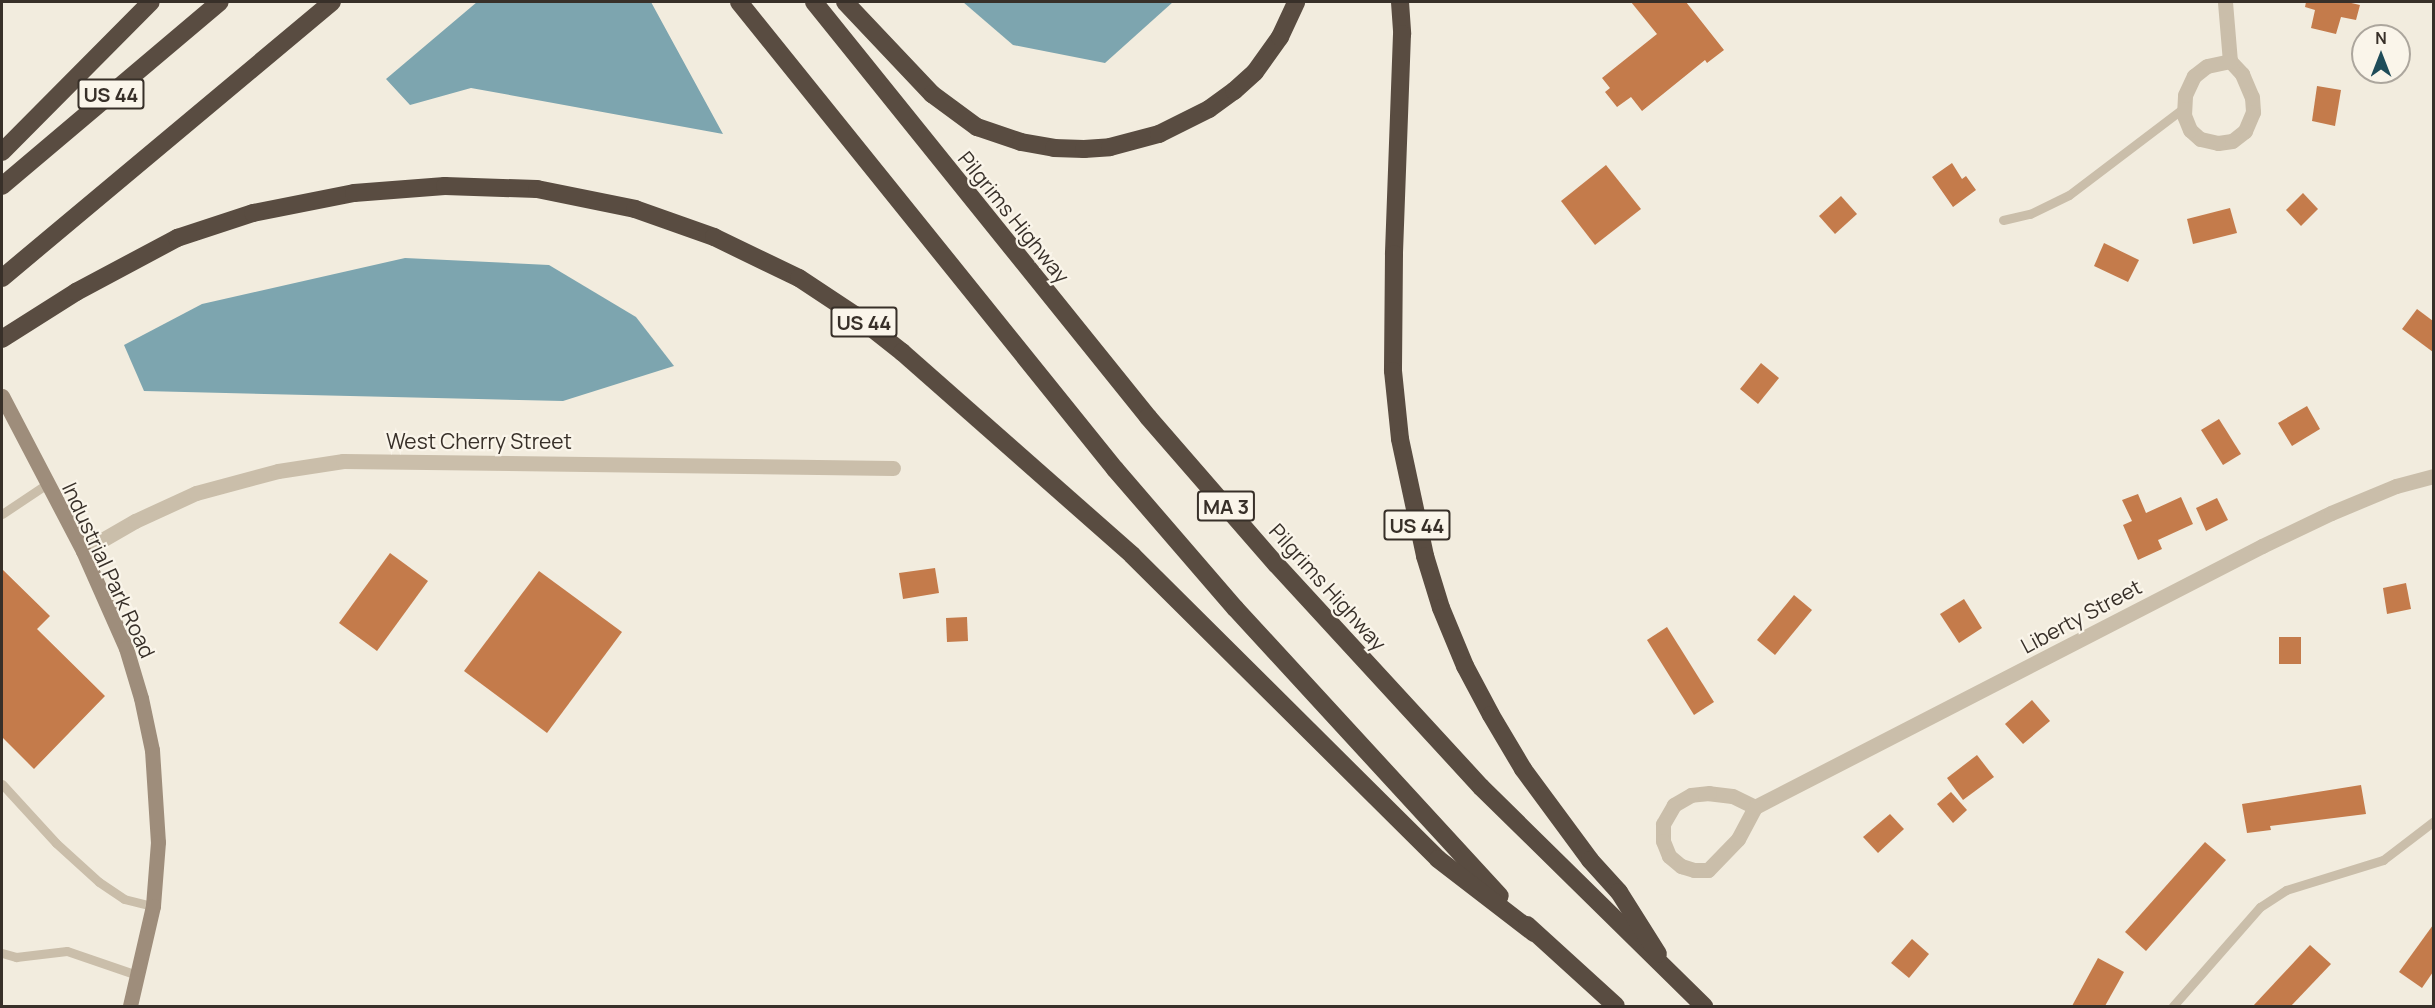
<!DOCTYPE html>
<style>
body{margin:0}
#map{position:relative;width:2435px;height:1008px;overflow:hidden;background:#f2ecde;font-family:Manrope,sans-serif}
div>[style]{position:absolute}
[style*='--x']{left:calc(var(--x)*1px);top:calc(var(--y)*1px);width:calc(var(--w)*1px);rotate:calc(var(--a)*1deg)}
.water>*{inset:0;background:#7da5af}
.building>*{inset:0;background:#c47b4b}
.lane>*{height:9px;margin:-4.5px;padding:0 4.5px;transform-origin:4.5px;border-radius:4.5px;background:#cabeaa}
.street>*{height:15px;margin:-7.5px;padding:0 7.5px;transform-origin:7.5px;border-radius:7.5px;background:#cabeaa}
.secondary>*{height:15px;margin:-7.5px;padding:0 7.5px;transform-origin:7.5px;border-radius:7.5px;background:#9e8d7b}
.highway>*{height:18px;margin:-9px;padding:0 9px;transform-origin:9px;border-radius:9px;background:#594c41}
span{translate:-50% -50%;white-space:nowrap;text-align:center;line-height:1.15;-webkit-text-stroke:4.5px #faf5ea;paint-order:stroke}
.shield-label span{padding:2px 4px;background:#faf5ea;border:2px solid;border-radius:4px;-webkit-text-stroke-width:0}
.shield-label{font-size:20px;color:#383029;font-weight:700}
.street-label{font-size:21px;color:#383029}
.frame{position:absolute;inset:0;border:3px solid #383029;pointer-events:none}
.north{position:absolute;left:2351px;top:24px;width:60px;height:60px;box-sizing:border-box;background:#faf5ea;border:2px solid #aca69d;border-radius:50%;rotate:0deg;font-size:16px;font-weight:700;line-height:24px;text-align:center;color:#383029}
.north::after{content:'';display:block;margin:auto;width:21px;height:27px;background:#1f4c59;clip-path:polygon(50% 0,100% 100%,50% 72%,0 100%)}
</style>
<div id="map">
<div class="water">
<div style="clip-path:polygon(477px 2px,651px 2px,723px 134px,471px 88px,410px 105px,386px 79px)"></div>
<div style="clip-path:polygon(963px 2px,1173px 2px,1105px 63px,1013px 45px)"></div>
<div style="clip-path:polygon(405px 258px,549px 265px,636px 317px,674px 366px,563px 401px,144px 391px,124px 345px,202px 304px)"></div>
</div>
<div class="building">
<div style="clip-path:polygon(1631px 2px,1686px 2px,1724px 50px,1707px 63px,1705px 60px,1642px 111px,1631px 97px,1617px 107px,1605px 92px,1610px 88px,1602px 78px,1657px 34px)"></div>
<div style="clip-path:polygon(2306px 2px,2347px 2px,2360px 5px,2356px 20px,2341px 17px,2336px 34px,2311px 28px,2315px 10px,2305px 7px)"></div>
<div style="clip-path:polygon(2317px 86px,2341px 90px,2335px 126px,2312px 121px)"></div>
<div style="clip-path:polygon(1952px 163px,1962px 179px,1966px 176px,1976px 190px,1953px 207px,1932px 177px)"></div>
<div style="clip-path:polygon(1606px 165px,1641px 209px,1595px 245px,1561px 201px)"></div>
<div style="clip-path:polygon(2303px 193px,2318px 209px,2301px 226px,2286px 210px)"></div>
<div style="clip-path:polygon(1841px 196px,1857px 214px,1835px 234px,1819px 216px)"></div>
<div style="clip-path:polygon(2230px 208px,2237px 233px,2193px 244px,2187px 219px)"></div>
<div style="clip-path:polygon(2104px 243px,2139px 260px,2128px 282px,2094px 266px)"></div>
<div style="clip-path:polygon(2417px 309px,2433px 321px,2433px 352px,2402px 329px)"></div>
<div style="clip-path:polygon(1761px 363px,1779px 378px,1758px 404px,1740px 389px)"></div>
<div style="clip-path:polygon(2307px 406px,2320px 429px,2292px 446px,2278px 423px)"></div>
<div style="clip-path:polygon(2219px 419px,2241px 454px,2223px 465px,2201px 430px)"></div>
<div style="clip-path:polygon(2138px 494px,2146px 513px,2181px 497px,2193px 524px,2158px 540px,2162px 549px,2138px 560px,2123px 525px,2132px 521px,2122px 500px)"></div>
<div style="clip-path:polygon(2217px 498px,2228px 520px,2206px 531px,2196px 508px)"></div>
<div style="clip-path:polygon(390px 553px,428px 581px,377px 651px,339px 623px)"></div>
<div style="clip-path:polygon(935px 568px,939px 593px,903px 599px,899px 573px)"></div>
<div style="clip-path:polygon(2px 569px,50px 616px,37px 629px,105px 696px,34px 769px,2px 737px)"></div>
<div style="clip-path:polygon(539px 571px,622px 632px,547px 733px,464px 671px)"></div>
<div style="clip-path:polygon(2406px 583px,2411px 609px,2387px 614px,2383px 588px)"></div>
<div style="clip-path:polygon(1794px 595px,1812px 610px,1775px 655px,1757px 640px)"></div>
<div style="clip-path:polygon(1964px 599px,1982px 628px,1959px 643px,1940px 614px)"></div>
<div style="clip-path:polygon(967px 617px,968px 641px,947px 642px,946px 618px)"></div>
<div style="clip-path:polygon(1667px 627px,1714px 702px,1694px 715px,1647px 640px)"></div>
<div style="clip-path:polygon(2279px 637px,2301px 637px,2301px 664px,2279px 664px)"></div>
<div style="clip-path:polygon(2032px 700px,2050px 721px,2023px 744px,2005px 724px)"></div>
<div style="clip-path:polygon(1977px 755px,1994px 777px,1963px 800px,1947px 778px)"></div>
<div style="clip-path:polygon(2361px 785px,2366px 814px,2270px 826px,2271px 830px,2247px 833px,2242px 804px)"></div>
<div style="clip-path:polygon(1951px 792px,1967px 810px,1953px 823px,1937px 804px)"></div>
<div style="clip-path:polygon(1890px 814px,1904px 829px,1878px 853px,1863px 837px)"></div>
<div style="clip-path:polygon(2205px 842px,2226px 860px,2146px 951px,2125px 932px)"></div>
<div style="clip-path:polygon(2433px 925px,2433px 972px,2422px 988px,2399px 972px)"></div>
<div style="clip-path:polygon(1912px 939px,1929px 954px,1909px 978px,1891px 963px)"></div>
<div style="clip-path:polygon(2310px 945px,2331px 964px,2291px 1006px,2253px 1006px)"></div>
<div style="clip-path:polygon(2098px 958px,2124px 972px,2105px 1006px,2072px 1006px)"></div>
</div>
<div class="lane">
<div style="--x:2003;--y:220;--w:28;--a:-13"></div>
<div style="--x:2030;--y:214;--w:43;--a:-26"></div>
<div style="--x:2069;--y:195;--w:146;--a:-37.2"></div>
<div style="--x:2;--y:514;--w:54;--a:-33.7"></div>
<div style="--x:2;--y:784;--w:80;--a:47.5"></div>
<div style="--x:56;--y:843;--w:58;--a:42.2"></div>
<div style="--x:99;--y:882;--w:30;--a:34"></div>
<div style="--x:124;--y:899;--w:30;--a:14"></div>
<div style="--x:2;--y:953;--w:15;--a:16"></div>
<div style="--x:16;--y:957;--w:51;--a:-6.7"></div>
<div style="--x:67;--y:951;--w:74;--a:18.9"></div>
<div style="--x:2173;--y:1006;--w:132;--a:-48.7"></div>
<div style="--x:2260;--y:907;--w:31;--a:-33"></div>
<div style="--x:2286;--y:890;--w:102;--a:-17.2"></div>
<div style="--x:2383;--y:860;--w:64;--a:-37.4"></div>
</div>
<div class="street">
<div style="--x:2225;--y:2;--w:59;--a:85.2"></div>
<div style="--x:2230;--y:61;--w:18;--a:47"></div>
<div style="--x:2242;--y:74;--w:25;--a:67"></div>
<div style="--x:2252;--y:97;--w:15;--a:86"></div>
<div style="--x:2253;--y:112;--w:21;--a:113"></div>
<div style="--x:2245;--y:131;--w:16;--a:142"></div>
<div style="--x:2232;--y:141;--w:14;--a:172"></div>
<div style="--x:2218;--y:143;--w:18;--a:-167"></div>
<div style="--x:2200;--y:139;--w:13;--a:-138"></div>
<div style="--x:2190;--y:130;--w:16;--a:-112"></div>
<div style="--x:2184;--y:115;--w:20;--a:-87"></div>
<div style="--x:2185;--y:95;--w:21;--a:-65"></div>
<div style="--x:2194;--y:76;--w:16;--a:-38"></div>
<div style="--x:2207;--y:66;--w:24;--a:-12"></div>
<div style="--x:83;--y:551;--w:60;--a:-30"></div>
<div style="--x:135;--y:521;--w:67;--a:-24.7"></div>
<div style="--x:196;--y:493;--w:85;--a:-15"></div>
<div style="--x:278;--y:471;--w:66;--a:-8.7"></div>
<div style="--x:343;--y:461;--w:550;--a:0.73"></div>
<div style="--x:1755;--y:807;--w:25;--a:-154"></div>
<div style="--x:1732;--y:796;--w:23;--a:-173"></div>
<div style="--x:1709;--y:793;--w:18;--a:174"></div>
<div style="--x:1691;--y:795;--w:20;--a:150"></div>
<div style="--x:1674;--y:805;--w:22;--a:120"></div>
<div style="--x:1663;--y:824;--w:17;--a:90"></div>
<div style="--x:1663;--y:841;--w:16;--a:68"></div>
<div style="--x:1669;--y:856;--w:16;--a:40"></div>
<div style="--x:1681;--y:866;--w:14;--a:17"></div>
<div style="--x:1694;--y:870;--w:14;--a:0"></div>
<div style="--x:1708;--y:870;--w:43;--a:-45.9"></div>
<div style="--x:1738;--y:839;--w:36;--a:-62"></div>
<div style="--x:1755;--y:807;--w:570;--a:-27.24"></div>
<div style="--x:2262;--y:546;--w:76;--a:-25.6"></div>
<div style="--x:2331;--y:513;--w:70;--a:-22.6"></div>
<div style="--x:2396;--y:486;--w:39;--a:-15"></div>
</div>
<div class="secondary">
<div style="--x:2;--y:396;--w:175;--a:62.4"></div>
<div style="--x:83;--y:551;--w:106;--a:66.1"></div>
<div style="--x:126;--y:648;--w:52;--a:73.3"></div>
<div style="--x:141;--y:698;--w:53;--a:78.1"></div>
<div style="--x:152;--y:750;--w:92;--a:86.3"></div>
<div style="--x:158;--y:842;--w:64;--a:94.5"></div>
<div style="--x:153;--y:906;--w:103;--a:103"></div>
</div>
<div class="highway">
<div style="--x:739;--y:2;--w:600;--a:51.16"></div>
<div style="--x:1115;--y:469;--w:184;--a:49.2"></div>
<div style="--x:1235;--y:608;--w:391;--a:47.4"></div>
<div style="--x:814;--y:2;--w:533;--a:51.17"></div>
<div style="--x:1148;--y:417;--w:195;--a:49"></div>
<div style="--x:1276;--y:564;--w:303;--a:47.4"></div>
<div style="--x:1481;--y:787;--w:313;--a:44.5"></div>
<div style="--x:845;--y:2;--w:127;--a:46.6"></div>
<div style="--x:932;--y:94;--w:56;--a:36.3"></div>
<div style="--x:977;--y:127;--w:46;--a:18.8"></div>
<div style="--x:1021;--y:142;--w:34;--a:10"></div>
<div style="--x:1054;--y:148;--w:30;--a:2"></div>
<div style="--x:1084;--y:149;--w:26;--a:-4"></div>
<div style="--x:1110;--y:147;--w:51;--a:-14.9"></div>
<div style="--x:1159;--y:134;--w:56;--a:-26.6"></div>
<div style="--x:1209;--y:109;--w:31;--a:-36"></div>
<div style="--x:1234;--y:91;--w:28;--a:-42"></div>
<div style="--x:1255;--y:72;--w:43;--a:-54.5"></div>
<div style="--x:1280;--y:37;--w:38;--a:-65"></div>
<div style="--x:1400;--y:2;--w:32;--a:86"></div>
<div style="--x:1402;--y:34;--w:220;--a:92.1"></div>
<div style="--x:1394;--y:254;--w:117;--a:90.5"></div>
<div style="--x:1393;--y:371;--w:68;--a:84.1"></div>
<div style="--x:1400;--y:439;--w:120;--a:77.9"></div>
<div style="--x:1425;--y:556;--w:54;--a:72.9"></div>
<div style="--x:1441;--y:608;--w:63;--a:67.5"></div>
<div style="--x:1465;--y:666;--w:55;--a:62"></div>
<div style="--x:1491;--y:715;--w:63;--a:59.3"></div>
<div style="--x:1523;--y:769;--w:113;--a:53.6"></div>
<div style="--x:1590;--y:860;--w:43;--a:47.8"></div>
<div style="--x:1619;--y:892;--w:73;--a:57.8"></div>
<div style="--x:2;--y:152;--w:211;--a:-45.2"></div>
<div style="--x:2;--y:186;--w:285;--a:-40.2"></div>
<div style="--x:2;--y:278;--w:430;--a:-39.9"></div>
<div style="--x:2;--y:339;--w:88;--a:-32.4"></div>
<div style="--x:76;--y:292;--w:115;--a:-28.1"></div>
<div style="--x:177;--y:238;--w:80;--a:-18.2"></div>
<div style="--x:253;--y:213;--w:103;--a:-11.2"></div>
<div style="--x:354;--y:193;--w:91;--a:-4.4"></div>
<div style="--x:445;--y:186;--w:92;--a:1.9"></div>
<div style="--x:537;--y:189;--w:100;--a:11.5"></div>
<div style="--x:635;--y:209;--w:84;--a:19.5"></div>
<div style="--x:714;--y:237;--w:94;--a:25.8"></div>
<div style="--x:799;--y:278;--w:67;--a:33.5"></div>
<div style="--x:855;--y:315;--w:60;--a:38.2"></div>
<div style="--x:902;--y:352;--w:307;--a:41.4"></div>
<div style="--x:1132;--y:555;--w:431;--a:44.8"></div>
<div style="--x:1438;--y:859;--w:121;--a:37.6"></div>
<div style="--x:1527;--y:925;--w:120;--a:42.3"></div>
</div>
<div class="shield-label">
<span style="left:111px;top:94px">US 44</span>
<span style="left:864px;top:322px">US 44</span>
<span style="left:1226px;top:506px">MA 3</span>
<span style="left:1417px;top:525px">US 44</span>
</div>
<div class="street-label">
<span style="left:1014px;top:217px;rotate:51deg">Pilgrims Highway</span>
<span style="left:479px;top:441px">West Cherry Street</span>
<span style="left:109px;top:570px;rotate:65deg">Industrial Park Road</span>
<span style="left:1328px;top:587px;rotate:48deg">Pilgrims Highway</span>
<span style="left:2081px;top:616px;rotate:-28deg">Liberty Street</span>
</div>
<div class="frame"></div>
<div class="north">N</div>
</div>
